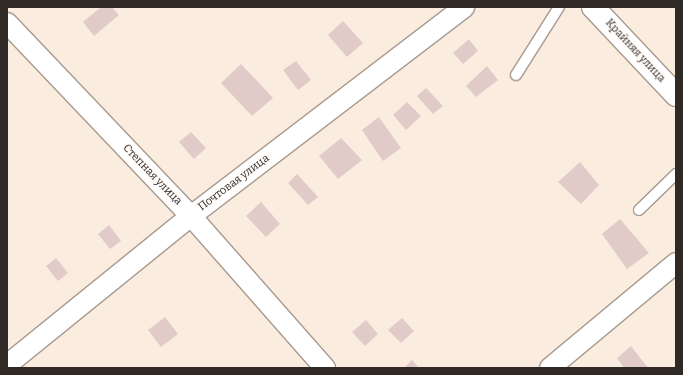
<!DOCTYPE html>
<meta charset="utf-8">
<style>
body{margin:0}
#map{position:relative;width:683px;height:375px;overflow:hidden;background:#fbece0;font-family:Bitter,serif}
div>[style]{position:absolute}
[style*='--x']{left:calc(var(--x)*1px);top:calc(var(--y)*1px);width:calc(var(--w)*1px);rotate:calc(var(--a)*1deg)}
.building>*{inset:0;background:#e0cbc9}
.roads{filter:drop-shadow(1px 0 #a89a8f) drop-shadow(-1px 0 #a89a8f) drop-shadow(0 1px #a89a8f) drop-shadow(0 -1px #a89a8f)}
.lane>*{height:10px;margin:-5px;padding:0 5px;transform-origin:5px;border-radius:5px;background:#fff}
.street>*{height:20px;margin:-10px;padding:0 10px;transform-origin:10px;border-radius:10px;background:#fff}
.secondary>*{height:22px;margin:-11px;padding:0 11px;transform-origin:11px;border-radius:11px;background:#fff}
span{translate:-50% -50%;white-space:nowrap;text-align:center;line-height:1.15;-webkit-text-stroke:3px #fefbf9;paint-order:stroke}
.street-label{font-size:11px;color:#302a26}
.frame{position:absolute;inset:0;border:8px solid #302a26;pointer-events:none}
</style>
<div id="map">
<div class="building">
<div style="clip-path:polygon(101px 7px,112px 7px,119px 15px,94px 36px,83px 22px)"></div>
<div style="clip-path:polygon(343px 21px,363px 43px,347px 57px,328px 35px)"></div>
<div style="clip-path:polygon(469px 39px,478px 51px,463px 64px,453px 53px)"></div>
<div style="clip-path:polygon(296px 61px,311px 80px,298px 90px,283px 70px)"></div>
<div style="clip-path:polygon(241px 64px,273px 98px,252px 116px,221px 83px)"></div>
<div style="clip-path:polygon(487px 66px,498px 80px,476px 97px,466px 86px)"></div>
<div style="clip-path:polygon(426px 88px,443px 106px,433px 114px,417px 96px)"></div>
<div style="clip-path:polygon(407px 102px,421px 116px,406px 130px,393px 115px)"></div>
<div style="clip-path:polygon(379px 117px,401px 148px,383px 161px,362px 130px)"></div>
<div style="clip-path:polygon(191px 132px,206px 148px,194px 159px,179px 142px)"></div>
<div style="clip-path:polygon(341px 138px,362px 160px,338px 179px,319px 156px)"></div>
<div style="clip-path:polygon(580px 162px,599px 185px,581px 204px,558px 182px)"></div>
<div style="clip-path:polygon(297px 174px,318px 197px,308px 205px,288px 183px)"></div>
<div style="clip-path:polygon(261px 202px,280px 224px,266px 237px,246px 216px)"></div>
<div style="clip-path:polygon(620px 219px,649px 253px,627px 269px,602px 234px)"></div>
<div style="clip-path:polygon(109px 225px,121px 241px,110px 249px,98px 234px)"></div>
<div style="clip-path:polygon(56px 258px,68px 273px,58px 281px,46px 266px)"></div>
<div style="clip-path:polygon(165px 317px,178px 334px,161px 347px,148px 330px)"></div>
<div style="clip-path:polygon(402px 318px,414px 331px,401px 343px,388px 330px)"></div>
<div style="clip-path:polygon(366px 320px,378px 334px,365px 346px,352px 332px)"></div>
<div style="clip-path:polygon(631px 346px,648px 368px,624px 368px,617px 358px)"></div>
<div style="clip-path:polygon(412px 360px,419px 368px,404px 368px)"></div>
</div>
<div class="roads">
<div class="lane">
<div style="--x:516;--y:75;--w:80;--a:-57.7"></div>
<div style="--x:639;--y:210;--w:52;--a:-44.2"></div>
</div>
<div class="street">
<div style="--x:7;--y:23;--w:267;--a:46.4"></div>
<div style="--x:191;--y:216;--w:203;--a:48.6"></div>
<div style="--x:7;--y:365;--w:237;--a:-39"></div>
<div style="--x:191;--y:216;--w:344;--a:-37.4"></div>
<div style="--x:550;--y:368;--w:164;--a:-39.8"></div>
</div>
<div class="secondary">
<div style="--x:593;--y:7;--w:121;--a:46.7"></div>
</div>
</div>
<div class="street-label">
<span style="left:635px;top:51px;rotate:47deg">Крайняя улица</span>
<span style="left:152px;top:175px;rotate:46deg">Степная улица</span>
<span style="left:234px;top:183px;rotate:-37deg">Почтовая улица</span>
</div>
<div class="frame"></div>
</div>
